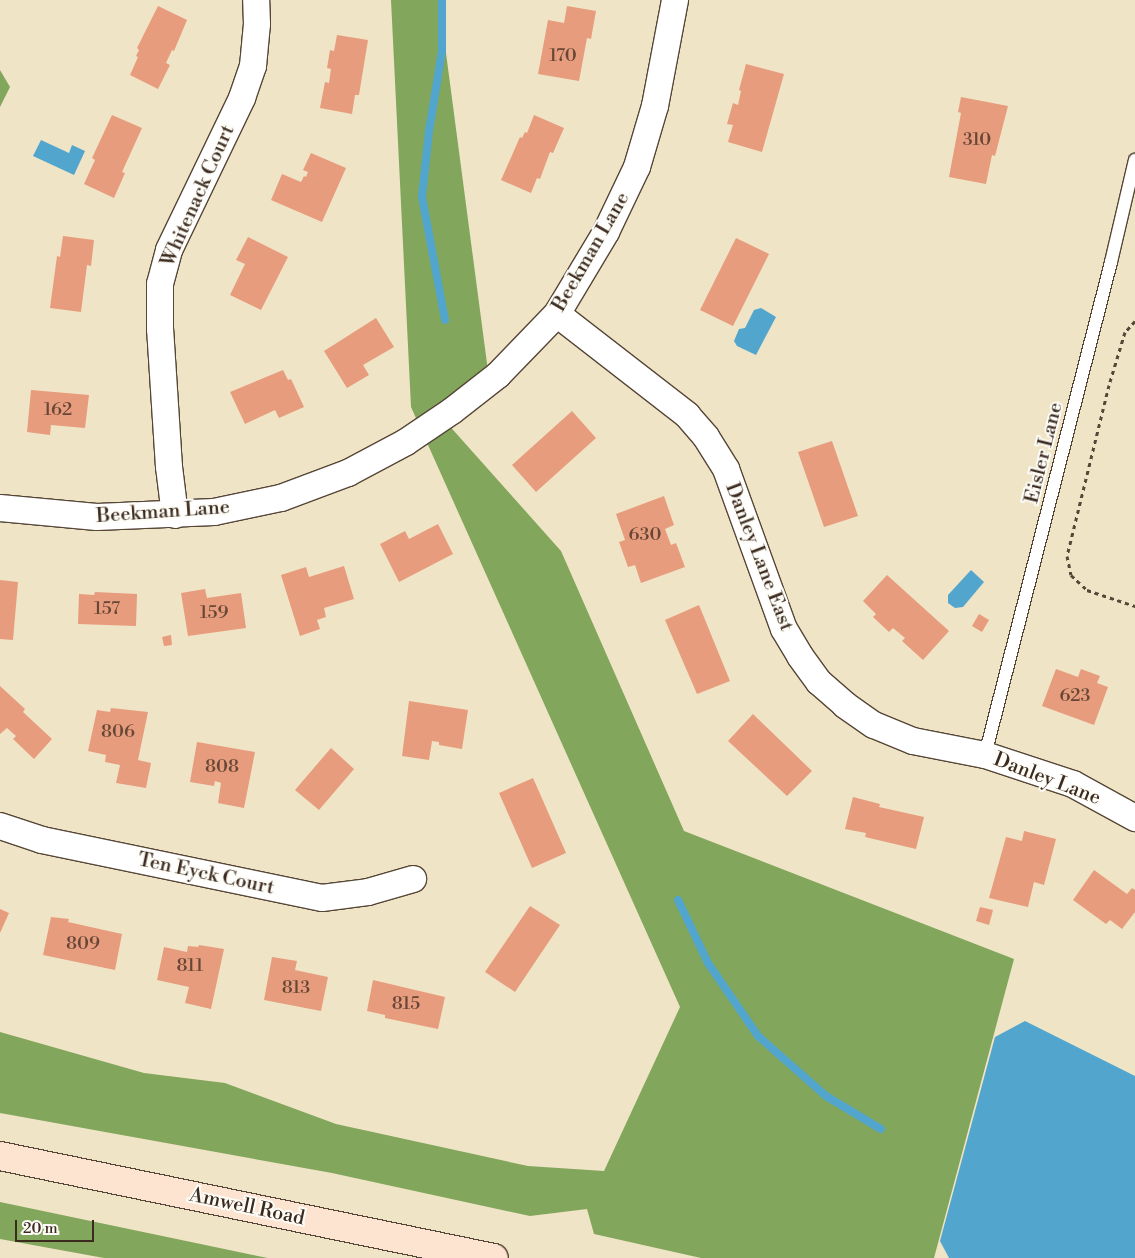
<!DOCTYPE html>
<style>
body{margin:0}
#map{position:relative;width:1135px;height:1258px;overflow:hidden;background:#f0e4c6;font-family:"Libre Bodoni",serif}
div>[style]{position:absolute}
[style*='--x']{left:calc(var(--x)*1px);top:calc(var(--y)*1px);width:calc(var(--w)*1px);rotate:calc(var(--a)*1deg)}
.forest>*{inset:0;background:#82a65b}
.water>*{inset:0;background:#52a6cd}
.stream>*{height:8px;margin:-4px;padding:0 4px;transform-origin:4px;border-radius:4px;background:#52a6cd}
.building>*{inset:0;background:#e79c7d}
.path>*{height:3px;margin-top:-1.5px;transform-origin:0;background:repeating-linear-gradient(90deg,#564637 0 4px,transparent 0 8px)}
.roads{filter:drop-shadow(1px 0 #564637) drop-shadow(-1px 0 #564637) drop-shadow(0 1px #564637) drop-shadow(0 -1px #564637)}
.service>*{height:12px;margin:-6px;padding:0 6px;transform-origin:6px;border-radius:6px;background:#fff}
.minor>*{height:26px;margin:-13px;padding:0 13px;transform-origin:13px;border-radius:13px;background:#fff}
.secondary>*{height:28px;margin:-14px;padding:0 14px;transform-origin:14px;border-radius:14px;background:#fde4d1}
span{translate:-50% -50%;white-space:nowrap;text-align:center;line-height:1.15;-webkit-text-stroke:4px #fdfcf7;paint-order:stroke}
.number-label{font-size:18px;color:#664636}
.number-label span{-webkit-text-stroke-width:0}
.street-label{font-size:20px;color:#3b2a1e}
.scale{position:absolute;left:15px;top:1220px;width:79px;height:22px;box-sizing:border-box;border:2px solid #3b2a1e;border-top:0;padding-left:6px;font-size:15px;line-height:18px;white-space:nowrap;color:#3b2a1e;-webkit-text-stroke:4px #fdfcf7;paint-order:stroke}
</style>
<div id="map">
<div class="forest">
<div style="clip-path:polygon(391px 0,439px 0,488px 371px,438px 413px,561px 551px,684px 831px,1014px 959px,934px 1258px,701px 1258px,594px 1234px,587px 1209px,530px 1216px,332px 1173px,0 1113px,0 1032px,144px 1073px,225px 1083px,336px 1124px,528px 1166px,604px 1171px,680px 1007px,411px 407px)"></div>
<div style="clip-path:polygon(0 70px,10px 87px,0 107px)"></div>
<div style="clip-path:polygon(0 1202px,253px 1255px,268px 1258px,104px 1258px,0 1239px)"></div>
</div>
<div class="water">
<div style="clip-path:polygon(41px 140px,69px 153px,72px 145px,85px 151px,74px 175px,33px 156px)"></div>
<div style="clip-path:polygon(761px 308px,776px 317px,756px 355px,737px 346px,734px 341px,739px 329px,745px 328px,754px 310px)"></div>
<div style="clip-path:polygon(971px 570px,984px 582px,963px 607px,955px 608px,948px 603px,948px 595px)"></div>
<div style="clip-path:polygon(1025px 1021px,1135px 1076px,1135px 1258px,949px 1258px,940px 1241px,995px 1037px)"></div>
</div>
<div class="stream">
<div style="--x:442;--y:0;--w:51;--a:90"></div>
<div style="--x:442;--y:51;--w:81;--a:99.2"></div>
<div style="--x:429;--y:131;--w:66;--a:96.1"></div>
<div style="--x:422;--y:197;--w:125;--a:79.4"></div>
<div style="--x:678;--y:900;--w:70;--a:64.5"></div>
<div style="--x:708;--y:963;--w:88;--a:55.6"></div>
<div style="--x:758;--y:1036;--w:91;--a:41.4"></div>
<div style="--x:826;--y:1096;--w:64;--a:31"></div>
</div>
<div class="building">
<div style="clip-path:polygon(158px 6px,187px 20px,174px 51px,172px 50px,166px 63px,170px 65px,158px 89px,130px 75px,138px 57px,136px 56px,139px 50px,137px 48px)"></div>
<div style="clip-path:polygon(567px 6px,596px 11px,591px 39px,587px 38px,579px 81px,538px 74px,548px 20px,564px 23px)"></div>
<div style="clip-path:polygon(337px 35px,368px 40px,359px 95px,355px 95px,352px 114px,320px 108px,325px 82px,329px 83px,331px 69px,327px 68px,330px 50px,334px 51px)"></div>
<div style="clip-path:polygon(746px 64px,784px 74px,762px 152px,728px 142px,733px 125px,727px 124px,733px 103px,738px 105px,741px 91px,739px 90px)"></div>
<div style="clip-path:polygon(961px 97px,1008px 106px,995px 156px,992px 155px,986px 184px,949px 177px,961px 113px,958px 112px)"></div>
<div style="clip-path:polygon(112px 115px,142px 128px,122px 172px,125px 173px,114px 198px,84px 184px,95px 160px,92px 158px)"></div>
<div style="clip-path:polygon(534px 115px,564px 128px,553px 153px,550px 152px,540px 179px,537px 178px,531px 193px,501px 180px,520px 137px,522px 138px,525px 132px,527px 133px)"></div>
<div style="clip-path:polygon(311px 153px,346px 168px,322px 222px,271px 200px,282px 174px,301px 182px,304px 176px,306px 177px,308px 172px,303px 170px)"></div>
<div style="clip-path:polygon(63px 236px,94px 240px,91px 266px,87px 265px,81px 312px,50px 308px,57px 256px,60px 257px)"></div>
<div style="clip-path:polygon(248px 237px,288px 257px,261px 310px,230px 295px,245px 264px,236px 260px)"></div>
<div style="clip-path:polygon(736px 238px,769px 254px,733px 326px,700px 310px)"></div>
<div style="clip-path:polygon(376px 318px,394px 347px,363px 365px,369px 375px,347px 388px,324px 351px)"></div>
<div style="clip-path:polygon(283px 370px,288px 380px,291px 379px,304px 407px,279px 418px,275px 410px,245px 424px,230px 392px)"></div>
<div style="clip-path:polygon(31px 390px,89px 395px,85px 428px,51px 425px,50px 435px,27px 432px)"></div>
<div style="clip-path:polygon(572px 411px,596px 438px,536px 492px,512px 465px)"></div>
<div style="clip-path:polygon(832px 441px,858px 516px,824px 527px,798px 452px)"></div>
<div style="clip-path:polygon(664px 496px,674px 525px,665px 529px,671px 545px,676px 543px,685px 567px,641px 583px,635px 565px,628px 567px,619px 542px,625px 540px,616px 514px)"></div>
<div style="clip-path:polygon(438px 524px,453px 554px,399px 582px,380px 544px,405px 531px,409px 539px)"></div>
<div style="clip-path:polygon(344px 566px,354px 599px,324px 608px,326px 617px,317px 620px,320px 629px,300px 636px,281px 575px,306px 567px,309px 577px)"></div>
<div style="clip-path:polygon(887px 575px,949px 631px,923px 660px,902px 641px,905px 638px,893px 628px,889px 632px,873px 617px,876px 614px,863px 601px)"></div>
<div style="clip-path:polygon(0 580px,18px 582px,13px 640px,0 639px)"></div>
<div style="clip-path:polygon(205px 589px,207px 598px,241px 593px,246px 628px,188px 636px,181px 593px)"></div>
<div style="clip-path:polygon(95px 592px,137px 594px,136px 626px,78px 624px,79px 594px,94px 595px)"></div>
<div style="clip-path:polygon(699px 605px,730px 681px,697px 694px,665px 620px)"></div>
<div style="clip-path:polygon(979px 614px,989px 620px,982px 632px,972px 626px)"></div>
<div style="clip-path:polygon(171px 635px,172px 645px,164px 646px,162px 637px)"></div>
<div style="clip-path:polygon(1056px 669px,1078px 677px,1081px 669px,1100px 676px,1097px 683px,1108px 687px,1094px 725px,1042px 706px)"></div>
<div style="clip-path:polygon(0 686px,25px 709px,23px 712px,52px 739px,34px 759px,13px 739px,16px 736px,7px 728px,0 734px)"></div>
<div style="clip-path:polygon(409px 701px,468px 710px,462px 749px,439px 745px,439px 742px,432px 741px,429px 760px,402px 756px)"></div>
<div style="clip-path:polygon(111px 708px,148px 712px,138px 760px,151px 763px,146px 788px,116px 783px,120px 765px,105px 762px,106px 755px,88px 751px,97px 710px,110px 712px)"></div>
<div style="clip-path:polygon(753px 714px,812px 771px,787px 796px,728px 741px)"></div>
<div style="clip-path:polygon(197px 742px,255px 752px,244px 808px,218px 803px,221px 783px,215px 781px,214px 786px,190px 782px)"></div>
<div style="clip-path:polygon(331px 748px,354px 769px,319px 810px,295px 790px)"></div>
<div style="clip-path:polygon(533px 778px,566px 853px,532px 868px,499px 793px)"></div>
<div style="clip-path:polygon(853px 797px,880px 804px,879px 807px,924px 817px,916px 849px,865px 837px,866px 833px,845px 829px)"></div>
<div style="clip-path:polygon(1024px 831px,1056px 839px,1044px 885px,1034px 882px,1028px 907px,989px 898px,1006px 837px,1022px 841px)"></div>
<div style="clip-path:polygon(1094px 870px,1127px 894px,1132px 888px,1135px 890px,1135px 912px,1122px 929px,1110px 920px,1106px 924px,1073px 900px)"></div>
<div style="clip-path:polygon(530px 906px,560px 925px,515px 992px,485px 972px)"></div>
<div style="clip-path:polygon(980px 907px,993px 910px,989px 925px,976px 921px)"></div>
<div style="clip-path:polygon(0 909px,9px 913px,0 933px)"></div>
<div style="clip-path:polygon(51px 917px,69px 919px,68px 922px,122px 934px,115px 970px,43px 955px)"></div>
<div style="clip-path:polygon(199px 945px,224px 949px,211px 1009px,185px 1003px,189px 987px,157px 980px,164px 947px,187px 952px,188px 946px,198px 947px)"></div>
<div style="clip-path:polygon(272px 957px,297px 961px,295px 970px,328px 977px,321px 1011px,264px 1000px)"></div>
<div style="clip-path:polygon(373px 980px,445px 997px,438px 1029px,385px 1018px,385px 1015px,367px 1011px)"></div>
</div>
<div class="path">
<div style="--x:1135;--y:321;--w:15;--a:132"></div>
<div style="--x:1125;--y:332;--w:55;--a:106.8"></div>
<div style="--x:1109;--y:385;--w:176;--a:103.8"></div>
<div style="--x:1067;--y:556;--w:19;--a:78"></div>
<div style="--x:1071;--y:575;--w:22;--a:43"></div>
<div style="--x:1087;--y:590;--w:51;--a:18.4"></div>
</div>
<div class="roads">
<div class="service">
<div style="--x:985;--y:755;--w:509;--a:-75.66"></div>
<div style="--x:1111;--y:262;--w:105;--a:-76.8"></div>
</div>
<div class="minor">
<div style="--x:557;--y:314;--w:165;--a:37.8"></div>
<div style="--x:687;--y:415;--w:29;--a:49"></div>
<div style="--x:706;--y:437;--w:38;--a:58"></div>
<div style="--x:726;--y:469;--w:170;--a:70.1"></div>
<div style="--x:784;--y:629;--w:31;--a:59"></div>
<div style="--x:800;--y:656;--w:32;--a:54"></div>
<div style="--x:819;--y:682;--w:35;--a:41"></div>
<div style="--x:845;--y:705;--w:35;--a:35"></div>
<div style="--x:874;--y:725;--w:42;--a:22.3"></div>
<div style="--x:913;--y:741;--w:73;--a:11"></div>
<div style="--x:985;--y:755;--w:93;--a:18.2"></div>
<div style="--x:1073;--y:784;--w:71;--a:28.7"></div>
<div style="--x:0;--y:508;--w:97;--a:5.3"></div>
<div style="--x:97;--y:517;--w:117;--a:-2.4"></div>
<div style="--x:214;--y:512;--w:68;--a:-11.8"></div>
<div style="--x:281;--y:498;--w:72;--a:-20.5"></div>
<div style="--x:348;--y:473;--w:66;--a:-28.1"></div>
<div style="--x:406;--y:442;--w:55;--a:-34"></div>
<div style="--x:452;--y:411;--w:58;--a:-38"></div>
<div style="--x:498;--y:375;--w:85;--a:-46"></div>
<div style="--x:557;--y:314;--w:96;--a:-59.1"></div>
<div style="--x:606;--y:232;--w:72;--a:-64.5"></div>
<div style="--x:637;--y:167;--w:64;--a:-73.6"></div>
<div style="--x:655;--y:106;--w:108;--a:-79.3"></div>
<div style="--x:175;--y:515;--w:48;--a:-97.1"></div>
<div style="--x:169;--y:467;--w:138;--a:-93.7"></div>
<div style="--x:160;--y:329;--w:45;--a:-90"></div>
<div style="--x:160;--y:284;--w:35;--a:-75"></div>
<div style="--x:169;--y:250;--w:169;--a:-64.3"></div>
<div style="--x:242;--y:98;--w:34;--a:-71"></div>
<div style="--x:253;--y:66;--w:42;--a:-84.6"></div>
<div style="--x:257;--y:24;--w:24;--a:-92"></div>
<div style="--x:0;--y:826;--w:44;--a:18.4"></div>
<div style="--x:42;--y:840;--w:286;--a:11.7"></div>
<div style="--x:322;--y:898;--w:46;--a:-7.4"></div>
<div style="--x:368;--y:892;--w:47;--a:-16.1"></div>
</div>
<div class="secondary">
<div style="--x:0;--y:1156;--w:504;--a:11.67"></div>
</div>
</div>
<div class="number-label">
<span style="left:563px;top:56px">170</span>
<span style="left:977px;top:140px">310</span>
<span style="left:58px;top:410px">162</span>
<span style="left:645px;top:535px">630</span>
<span style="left:107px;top:609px">157</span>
<span style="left:214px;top:613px">159</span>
<span style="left:1075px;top:696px">623</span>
<span style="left:118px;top:732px">806</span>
<span style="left:222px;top:767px">808</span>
<span style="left:83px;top:944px">809</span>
<span style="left:190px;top:966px">811</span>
<span style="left:296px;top:988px">813</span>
<span style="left:406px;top:1004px">815</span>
</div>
<div class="street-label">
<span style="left:198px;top:196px;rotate:-66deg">Whitenack Court</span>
<span style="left:591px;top:252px;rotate:-60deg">Beekman Lane</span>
<span style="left:1044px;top:453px;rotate:-76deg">Eisler Lane</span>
<span style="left:163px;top:512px;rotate:-4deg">Beekman Lane</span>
<span style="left:759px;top:557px;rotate:69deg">Danley Lane East</span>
<span style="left:1047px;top:779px;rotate:21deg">Danley Lane</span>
<span style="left:206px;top:874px;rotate:12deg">Ten Eyck Court</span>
<span style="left:247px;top:1207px;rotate:12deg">Amwell Road</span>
</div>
<div class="scale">20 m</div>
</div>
